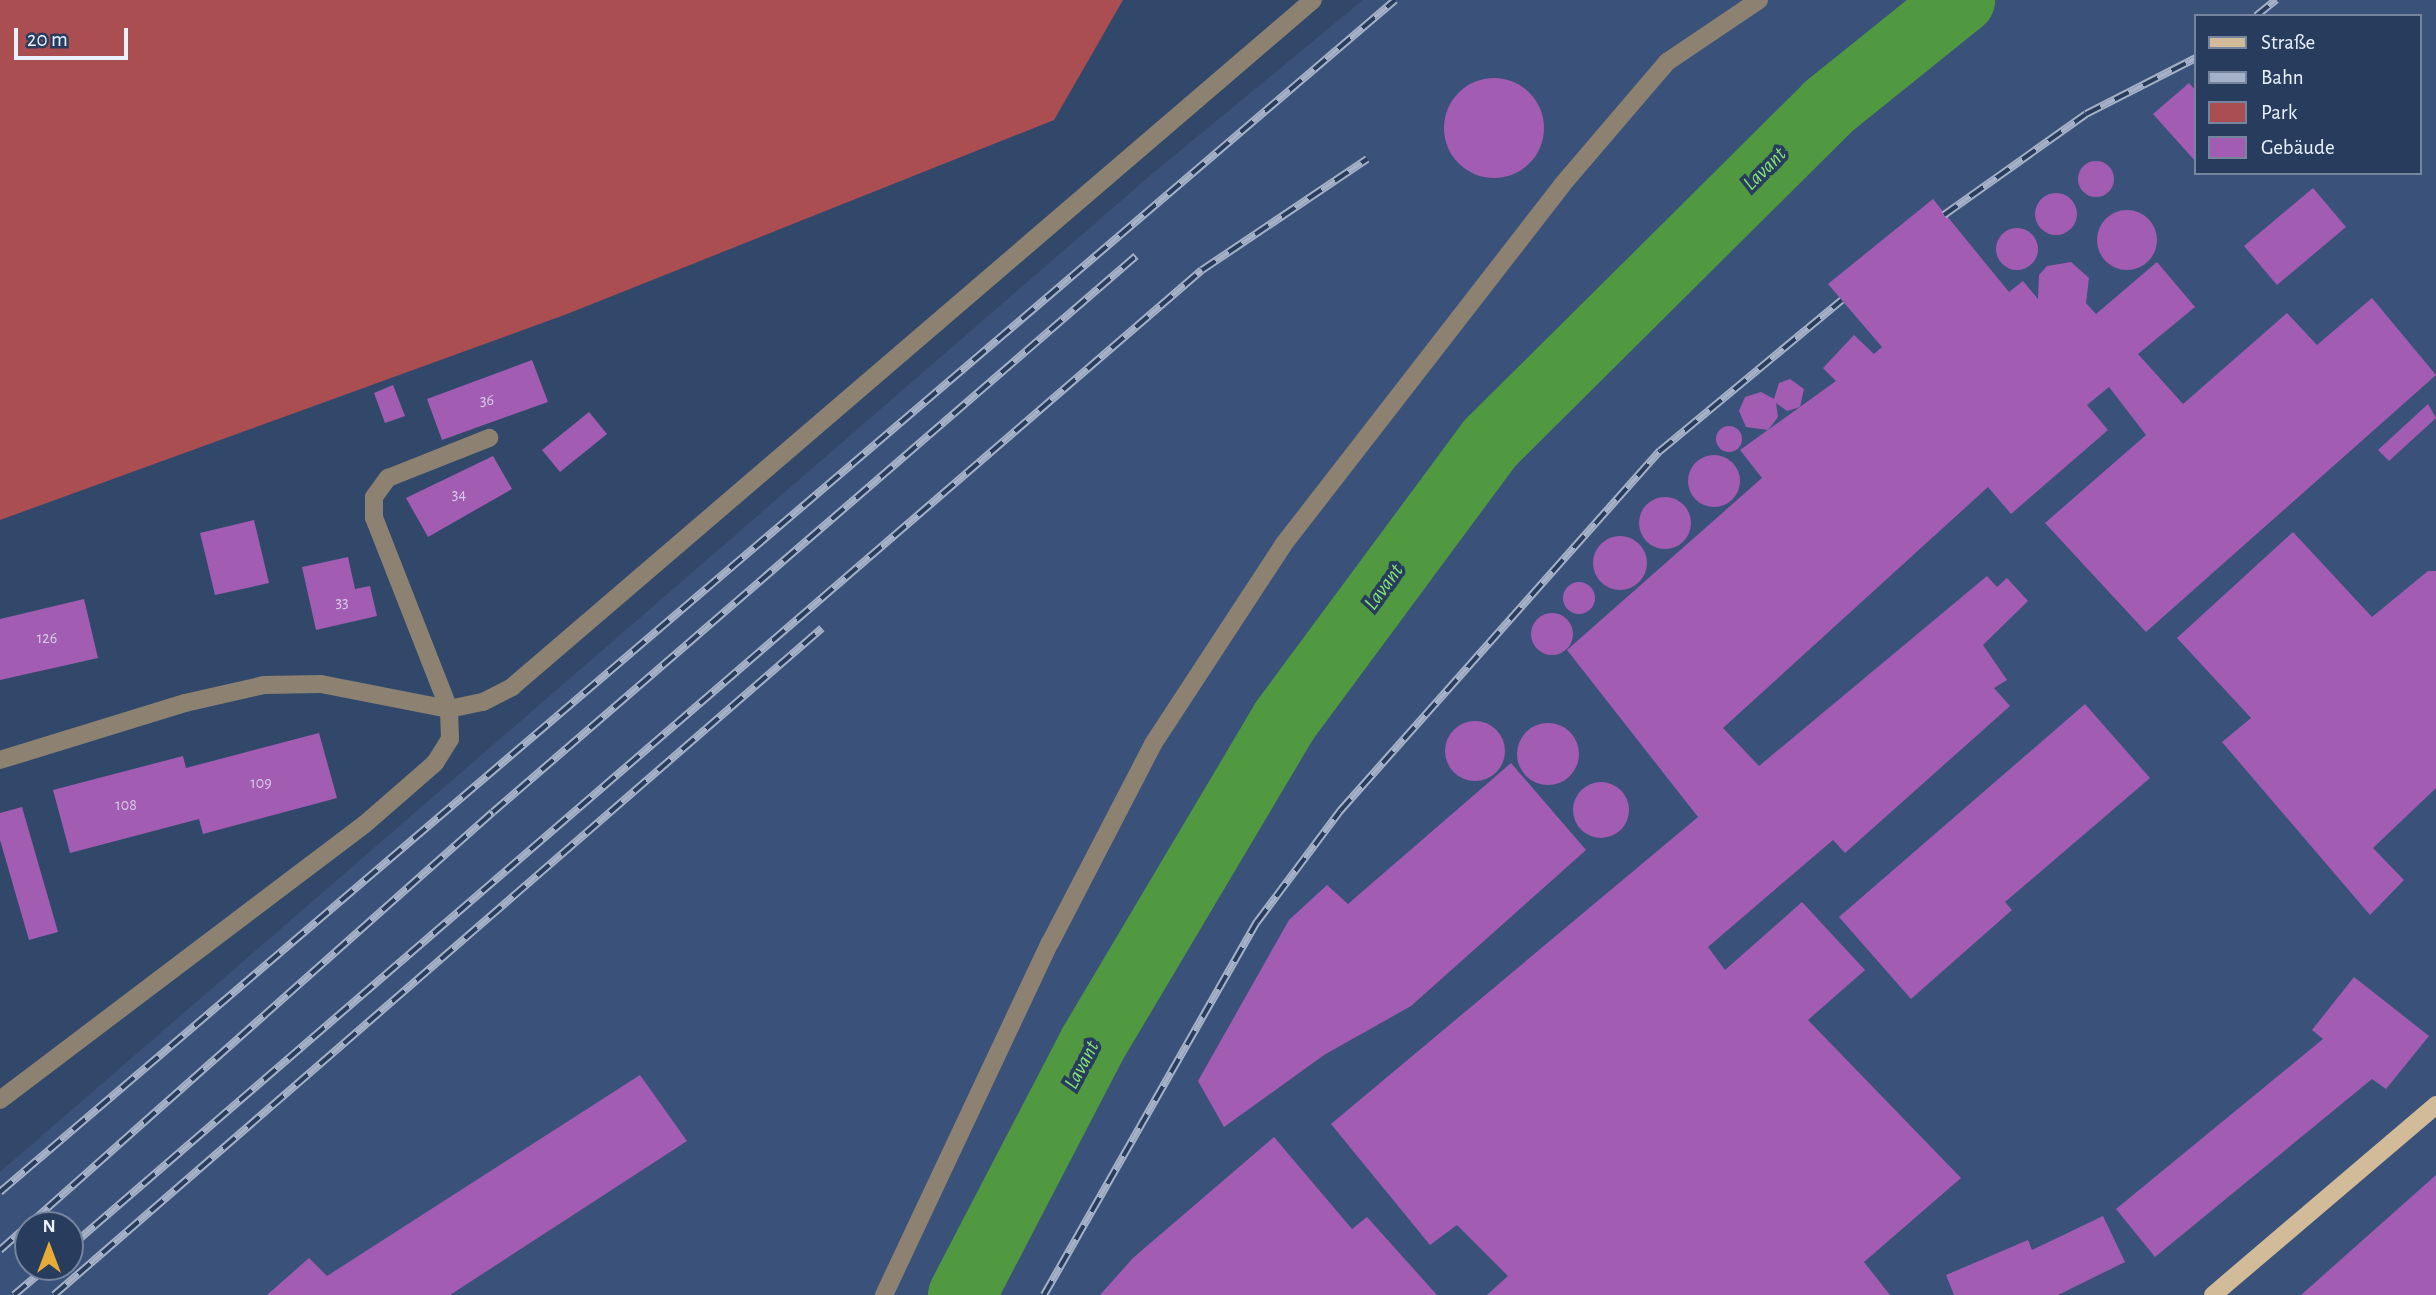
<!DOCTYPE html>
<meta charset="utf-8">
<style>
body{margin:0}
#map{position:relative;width:2436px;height:1295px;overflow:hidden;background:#32486a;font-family:"Alegreya Sans",sans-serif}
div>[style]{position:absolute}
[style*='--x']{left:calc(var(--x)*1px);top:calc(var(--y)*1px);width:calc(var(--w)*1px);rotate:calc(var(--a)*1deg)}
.built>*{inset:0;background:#3a517a}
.green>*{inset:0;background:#aa4e51}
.river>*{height:68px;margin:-34px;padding:0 34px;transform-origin:34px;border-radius:34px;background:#519940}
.building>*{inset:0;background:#a25db2}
.round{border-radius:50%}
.minor>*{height:18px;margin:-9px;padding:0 9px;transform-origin:9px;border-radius:9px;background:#8d8271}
.major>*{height:18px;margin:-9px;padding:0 9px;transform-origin:9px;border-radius:9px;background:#d1bb98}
.rail>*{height:8px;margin-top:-4px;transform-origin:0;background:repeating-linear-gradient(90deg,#283d5e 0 16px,#a4b1c6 0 32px);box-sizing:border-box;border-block:2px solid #a4b1c6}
span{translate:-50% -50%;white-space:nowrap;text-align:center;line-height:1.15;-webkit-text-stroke:7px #283d5e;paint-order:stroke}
.number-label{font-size:16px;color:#d7cceb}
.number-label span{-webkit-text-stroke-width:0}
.water-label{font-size:21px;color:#87e471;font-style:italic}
.legend{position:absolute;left:2194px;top:14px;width:228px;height:161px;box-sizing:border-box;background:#283d5e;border:2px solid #75859e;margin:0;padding:9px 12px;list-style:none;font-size:21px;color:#e9f1fe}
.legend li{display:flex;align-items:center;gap:14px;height:35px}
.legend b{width:35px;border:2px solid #75859e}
.north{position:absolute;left:14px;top:1211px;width:70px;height:70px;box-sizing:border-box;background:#283d5e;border:2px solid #75859e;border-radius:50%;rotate:0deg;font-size:19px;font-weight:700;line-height:28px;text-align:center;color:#e9f1fe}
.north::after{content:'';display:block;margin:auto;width:24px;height:32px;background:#e7ac37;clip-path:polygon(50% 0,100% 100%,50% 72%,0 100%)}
.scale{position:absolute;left:14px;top:28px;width:114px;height:32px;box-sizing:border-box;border:4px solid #e9f1fe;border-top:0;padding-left:9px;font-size:21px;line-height:24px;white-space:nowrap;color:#e9f1fe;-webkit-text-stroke:5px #283d5e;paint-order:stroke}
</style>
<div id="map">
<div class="built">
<div style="clip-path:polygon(evenodd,1363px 0,2436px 0,2436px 1295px,0 1295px,0 1172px,1152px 174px,1363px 0,2196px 16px,2420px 16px,2420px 173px,2196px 173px,2196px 16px,1363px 0,28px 1225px,70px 1225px,70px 1267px,28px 1267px,28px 1225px)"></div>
</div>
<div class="green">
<div style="clip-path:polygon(0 0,1123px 0,1054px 120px,567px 314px,0 520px)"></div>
</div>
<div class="river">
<div style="--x:962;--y:1295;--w:282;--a:-62.5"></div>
<div style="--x:1092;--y:1045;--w:378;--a:-59.3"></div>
<div style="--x:1285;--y:720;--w:345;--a:-53.5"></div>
<div style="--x:1490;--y:443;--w:477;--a:-44.8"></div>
<div style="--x:1828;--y:107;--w:171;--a:-38.8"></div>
</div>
<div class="building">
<div class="round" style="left:1444px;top:78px;width:100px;height:100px"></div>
<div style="clip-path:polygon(2189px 83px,2196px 91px,2196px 162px,2153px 114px)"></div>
<div class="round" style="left:2078px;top:161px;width:36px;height:36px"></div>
<div style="clip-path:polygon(2313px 188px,2346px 227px,2277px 285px,2244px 246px)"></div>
<div class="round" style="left:2035px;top:193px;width:42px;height:42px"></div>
<div style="clip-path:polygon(1933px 199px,2009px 292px,2023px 281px,2038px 299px,2039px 275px,2047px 266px,2071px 262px,2089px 278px,2086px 303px,2096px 314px,2157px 262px,2195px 307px,2138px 354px,2183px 404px,2287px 313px,2317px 345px,2372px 298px,2436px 375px,2146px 632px,2045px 523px,2146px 435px,2109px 387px,2087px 405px,2108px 430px,2011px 514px,1988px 487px,1723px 728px,1759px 766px,1987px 576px,1997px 587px,2007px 578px,2028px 601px,1983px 645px,2007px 680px,1994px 688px,2010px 706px,1845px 853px,1833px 840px,1708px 947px,1725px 970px,1802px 902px,1865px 970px,1808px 1020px,1961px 1178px,1864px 1262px,1890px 1295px,1487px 1295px,1508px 1276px,1457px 1225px,1430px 1245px,1331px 1124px,1698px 817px,1567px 650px,1762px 478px,1740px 450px,1836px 381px,1823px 368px,1854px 335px,1874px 354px,1882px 347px,1828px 284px)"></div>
<div class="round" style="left:2097px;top:210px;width:60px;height:60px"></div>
<div class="round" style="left:1996px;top:228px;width:42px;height:42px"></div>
<div style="clip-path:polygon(532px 360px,548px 402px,442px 440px,427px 399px)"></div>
<div style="clip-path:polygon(1790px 379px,1804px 389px,1800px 407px,1787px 411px,1776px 403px,1778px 417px,1768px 430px,1746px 427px,1739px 411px,1745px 397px,1761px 392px,1774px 399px,1779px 383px)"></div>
<div style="clip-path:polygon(393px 385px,405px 416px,385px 423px,374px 393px)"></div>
<div style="clip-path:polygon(2428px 404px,2436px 418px,2389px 461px,2378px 450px)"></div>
<div style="clip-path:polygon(589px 412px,607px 434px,560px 472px,542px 450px)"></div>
<div class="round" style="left:1716px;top:426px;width:26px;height:26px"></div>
<div class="round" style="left:1688px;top:455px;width:52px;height:52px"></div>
<div style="clip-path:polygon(493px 456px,512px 489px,428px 537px,406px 498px)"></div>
<div class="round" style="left:1639px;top:497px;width:52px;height:52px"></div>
<div style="clip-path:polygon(254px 520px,269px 583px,215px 595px,200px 533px)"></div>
<div style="clip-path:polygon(2293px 532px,2372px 617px,2428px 571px,2436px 571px,2436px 788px,2373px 848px,2404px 880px,2370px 915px,2222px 742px,2251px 718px,2177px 638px)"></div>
<div class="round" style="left:1593px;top:536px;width:54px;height:54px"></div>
<div style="clip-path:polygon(348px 557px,355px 589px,370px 586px,377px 616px,316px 630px,302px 567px)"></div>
<div class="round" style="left:1563px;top:582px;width:32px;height:32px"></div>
<div style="clip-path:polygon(84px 599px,98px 658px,0 680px,0 619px)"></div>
<div class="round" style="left:1531px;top:613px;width:42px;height:42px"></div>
<div style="clip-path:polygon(2085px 704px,2150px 778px,2005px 902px,2012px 910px,1911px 999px,1839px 917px)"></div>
<div class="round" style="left:1445px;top:721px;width:60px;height:60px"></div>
<div class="round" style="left:1517px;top:723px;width:62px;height:62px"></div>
<div style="clip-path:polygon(319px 733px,337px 798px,203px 834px,199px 819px,70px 853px,53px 790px,183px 756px,186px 768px)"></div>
<div style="clip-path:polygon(1511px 763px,1586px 850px,1411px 1006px,1324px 1055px,1224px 1127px,1198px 1081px,1289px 920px,1327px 885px,1348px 904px)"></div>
<div class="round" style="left:1573px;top:782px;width:56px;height:56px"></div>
<div style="clip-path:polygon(22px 807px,58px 932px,29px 940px,0 840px,0 813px)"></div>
<div style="clip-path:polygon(2354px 977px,2429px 1036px,2386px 1089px,2372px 1079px,2155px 1257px,2116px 1209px,2323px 1039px,2312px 1030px)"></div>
<div style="clip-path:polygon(640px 1075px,687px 1141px,450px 1295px,267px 1295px,309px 1258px,327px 1276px)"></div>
<div style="clip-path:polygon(1274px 1137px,1352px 1229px,1367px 1217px,1437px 1295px,1100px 1295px,1133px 1258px)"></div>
<div style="clip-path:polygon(2436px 1175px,2436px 1295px,2301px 1295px)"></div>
<div style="clip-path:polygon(2103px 1216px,2125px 1262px,2058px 1295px,1954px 1295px,1946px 1275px,2028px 1240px,2032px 1250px)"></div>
</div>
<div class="minor">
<div style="--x:0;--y:760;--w:194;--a:-17.1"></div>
<div style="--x:185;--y:703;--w:81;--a:-12.8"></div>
<div style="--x:264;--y:685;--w:57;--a:-1"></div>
<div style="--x:321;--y:684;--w:130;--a:11.1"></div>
<div style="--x:449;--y:709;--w:35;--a:-12"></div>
<div style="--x:483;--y:702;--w:33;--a:-27"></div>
<div style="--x:512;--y:687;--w:1055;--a:-40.62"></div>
<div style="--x:0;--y:1100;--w:458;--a:-37.1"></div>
<div style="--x:365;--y:824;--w:93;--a:-41.1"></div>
<div style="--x:435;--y:763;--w:28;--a:-58"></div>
<div style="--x:450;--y:739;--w:30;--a:-92"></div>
<div style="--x:449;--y:709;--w:205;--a:-111.4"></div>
<div style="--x:374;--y:518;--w:21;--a:-90"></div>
<div style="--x:374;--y:497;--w:24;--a:-54"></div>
<div style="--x:388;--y:478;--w:109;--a:-21.6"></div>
<div style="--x:884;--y:1295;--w:389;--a:-64.8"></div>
<div style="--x:1050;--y:943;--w:224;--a:-62.6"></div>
<div style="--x:1153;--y:744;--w:238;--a:-56.8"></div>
<div style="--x:1283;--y:545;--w:455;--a:-52.2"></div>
<div style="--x:1562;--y:185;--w:162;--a:-49.5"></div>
<div style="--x:1667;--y:62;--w:111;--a:-34"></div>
</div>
<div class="major">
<div style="--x:2213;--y:1295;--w:293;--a:-40.4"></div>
</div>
<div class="rail">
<div style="--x:2256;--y:16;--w:26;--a:-39"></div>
<div style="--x:1944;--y:215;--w:174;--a:-35.4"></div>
<div style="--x:2086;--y:114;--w:123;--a:-27"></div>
<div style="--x:0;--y:1192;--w:1835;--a:-40.51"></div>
<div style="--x:70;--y:1247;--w:1495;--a:-40.8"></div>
<div style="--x:1202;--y:270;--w:199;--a:-33.9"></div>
<div style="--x:0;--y:1250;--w:659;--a:-41.62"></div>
<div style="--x:493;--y:812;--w:850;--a:-40.85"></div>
<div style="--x:14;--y:1295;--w:43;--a:-40.3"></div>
<div style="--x:54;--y:1295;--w:1017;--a:-40.97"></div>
<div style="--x:1044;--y:1295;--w:430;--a:-60.3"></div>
<div style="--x:1257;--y:922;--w:139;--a:-53.2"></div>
<div style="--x:1340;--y:811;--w:482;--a:-48.4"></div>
<div style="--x:1660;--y:451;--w:236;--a:-39.7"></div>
</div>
<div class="number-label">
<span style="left:487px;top:400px">36</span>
<span style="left:459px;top:494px">34</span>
<span style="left:342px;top:602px">33</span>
<span style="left:47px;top:638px">126</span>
<span style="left:261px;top:783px">109</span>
<span style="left:126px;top:805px">108</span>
</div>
<div class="water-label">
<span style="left:1765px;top:169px;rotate:-45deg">Lavant</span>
<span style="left:1384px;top:587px;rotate:-54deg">Lavant</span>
<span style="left:1082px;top:1065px;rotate:-62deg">Lavant</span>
</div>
<ul class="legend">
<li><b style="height:9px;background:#d1bb98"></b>Straße</li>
<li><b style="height:9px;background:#a4b1c6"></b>Bahn</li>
<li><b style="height:19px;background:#aa4e51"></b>Park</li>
<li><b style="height:19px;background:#a25db2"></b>Gebäude</li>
</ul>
<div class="north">N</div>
<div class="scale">20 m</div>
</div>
